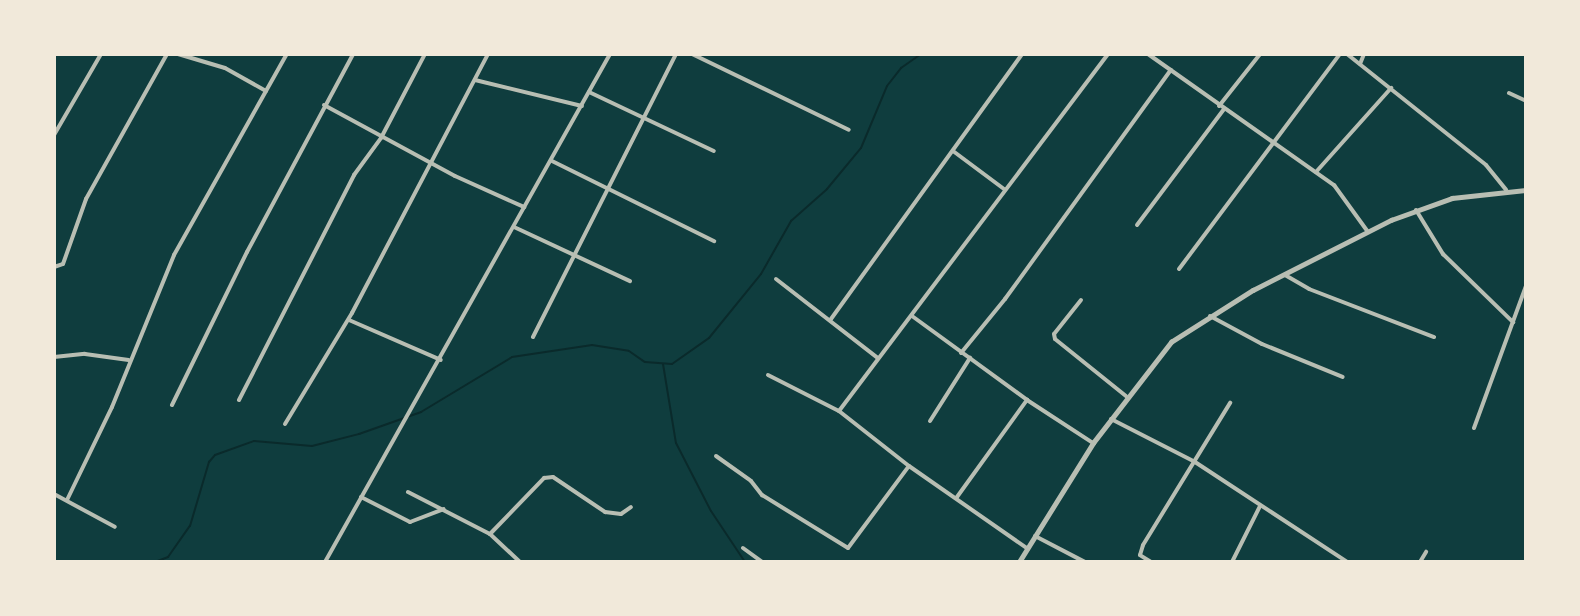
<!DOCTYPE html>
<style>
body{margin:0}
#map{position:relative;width:1580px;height:616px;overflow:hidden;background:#0f3d3e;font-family:"PT Sans",sans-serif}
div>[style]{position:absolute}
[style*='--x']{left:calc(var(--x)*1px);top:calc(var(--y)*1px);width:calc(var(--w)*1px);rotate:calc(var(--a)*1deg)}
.stream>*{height:2px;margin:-1px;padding:0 1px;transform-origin:1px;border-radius:1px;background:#0a2a2b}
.minor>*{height:4px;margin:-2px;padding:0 2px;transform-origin:2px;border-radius:2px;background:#b8beb3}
.tertiary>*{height:4.5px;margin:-2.25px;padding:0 2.25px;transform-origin:2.25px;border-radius:2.25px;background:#b8beb3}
span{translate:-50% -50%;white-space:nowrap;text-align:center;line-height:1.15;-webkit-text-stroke:4.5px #f1e9da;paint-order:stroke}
.frame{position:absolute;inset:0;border:56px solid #f1e9da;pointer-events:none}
</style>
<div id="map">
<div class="stream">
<div style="--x:663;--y:364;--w:80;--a:80.7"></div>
<div style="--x:676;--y:443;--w:76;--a:62.8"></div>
<div style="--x:711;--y:511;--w:61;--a:56.3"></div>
<div style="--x:155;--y:562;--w:14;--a:-21"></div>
<div style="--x:168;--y:557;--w:38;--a:-55"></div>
<div style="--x:190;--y:526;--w:67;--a:-73.5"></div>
<div style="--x:209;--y:462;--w:9;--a:-49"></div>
<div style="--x:215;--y:455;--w:41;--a:-19.7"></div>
<div style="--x:254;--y:441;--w:58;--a:4.9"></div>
<div style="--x:312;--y:446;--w:49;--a:-14.3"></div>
<div style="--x:359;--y:434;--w:66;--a:-19.5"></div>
<div style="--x:421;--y:412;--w:106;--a:-31.1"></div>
<div style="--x:512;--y:357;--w:81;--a:-8.5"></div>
<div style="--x:592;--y:345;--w:37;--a:9"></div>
<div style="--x:629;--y:351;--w:19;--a:35"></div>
<div style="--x:645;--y:362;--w:27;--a:4"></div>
<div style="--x:672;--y:364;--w:45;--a:-35.1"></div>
<div style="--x:709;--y:338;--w:82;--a:-50.9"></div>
<div style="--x:761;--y:274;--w:61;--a:-60.5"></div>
<div style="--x:791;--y:221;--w:48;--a:-41.6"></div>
<div style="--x:827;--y:189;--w:53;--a:-50.3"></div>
<div style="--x:861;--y:148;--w:67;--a:-67.2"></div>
<div style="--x:887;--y:86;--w:23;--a:-52"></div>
<div style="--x:901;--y:68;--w:24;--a:-35"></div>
</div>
<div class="minor">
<div style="--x:178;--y:54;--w:49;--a:16.6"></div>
<div style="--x:225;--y:68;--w:47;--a:29.3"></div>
<div style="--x:692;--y:54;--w:174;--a:25.8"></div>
<div style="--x:1148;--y:54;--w:228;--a:35.2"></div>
<div style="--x:1334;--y:185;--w:58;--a:54.1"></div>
<div style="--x:1347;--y:54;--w:178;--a:38.6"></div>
<div style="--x:1486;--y:165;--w:32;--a:51"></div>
<div style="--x:1438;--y:54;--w:1;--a:0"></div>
<div style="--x:1360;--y:64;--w:11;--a:-68"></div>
<div style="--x:475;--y:80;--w:110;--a:13.7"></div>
<div style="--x:589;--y:92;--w:138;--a:25.3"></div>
<div style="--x:1509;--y:93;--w:19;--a:25"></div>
<div style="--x:324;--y:105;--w:149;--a:28.5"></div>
<div style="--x:455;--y:176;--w:76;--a:24.2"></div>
<div style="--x:1219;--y:106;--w:66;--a:-51.7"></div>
<div style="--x:54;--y:135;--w:94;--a:-59.9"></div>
<div style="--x:953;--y:151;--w:64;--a:36.7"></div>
<div style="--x:552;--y:161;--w:181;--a:26.3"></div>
<div style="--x:1316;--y:172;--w:113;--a:-48.2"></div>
<div style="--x:1416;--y:210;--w:52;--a:58.5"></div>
<div style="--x:1443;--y:254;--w:98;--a:44.2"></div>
<div style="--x:1137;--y:225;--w:145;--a:-53.1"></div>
<div style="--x:514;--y:227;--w:128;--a:25"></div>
<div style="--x:54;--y:267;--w:9;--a:-18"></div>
<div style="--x:63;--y:264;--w:69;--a:-70.5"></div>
<div style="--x:86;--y:199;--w:166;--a:-60.8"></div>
<div style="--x:1179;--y:269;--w:269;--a:-53.2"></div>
<div style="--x:1285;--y:275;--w:28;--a:30"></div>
<div style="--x:1309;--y:289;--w:134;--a:21"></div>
<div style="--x:776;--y:279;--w:129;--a:37.8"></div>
<div style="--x:1081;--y:300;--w:43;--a:128.5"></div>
<div style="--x:1054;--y:334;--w:5;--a:79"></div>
<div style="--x:1055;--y:339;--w:91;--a:38.8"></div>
<div style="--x:912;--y:316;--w:142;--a:36.1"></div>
<div style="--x:1027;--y:400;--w:79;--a:33.1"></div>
<div style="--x:1210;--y:316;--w:59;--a:28.3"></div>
<div style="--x:1262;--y:344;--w:87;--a:22.2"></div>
<div style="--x:831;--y:319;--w:327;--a:-54.2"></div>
<div style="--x:349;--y:320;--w:100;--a:23.5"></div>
<div style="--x:533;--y:337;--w:317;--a:-63.2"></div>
<div style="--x:961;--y:353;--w:70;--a:-50.8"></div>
<div style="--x:1005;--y:299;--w:283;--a:-54.1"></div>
<div style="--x:54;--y:357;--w:31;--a:-6"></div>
<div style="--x:85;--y:354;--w:44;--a:7.8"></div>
<div style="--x:768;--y:375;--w:80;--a:26.9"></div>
<div style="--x:839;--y:411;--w:89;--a:38.2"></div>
<div style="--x:909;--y:466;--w:145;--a:34.9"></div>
<div style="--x:239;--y:400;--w:253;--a:-62.9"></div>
<div style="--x:354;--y:175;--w:46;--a:-53.9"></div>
<div style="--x:381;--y:138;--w:95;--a:-62.4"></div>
<div style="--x:172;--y:405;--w:170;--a:-63.9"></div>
<div style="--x:247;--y:252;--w:225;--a:-61.8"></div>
<div style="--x:839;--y:411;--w:447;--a:-53"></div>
<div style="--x:1111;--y:419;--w:94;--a:27.1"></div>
<div style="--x:1195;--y:462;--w:182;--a:33.3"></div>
<div style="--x:930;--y:421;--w:75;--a:-57.6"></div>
<div style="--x:285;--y:424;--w:130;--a:-58.9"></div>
<div style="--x:352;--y:313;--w:293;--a:-62.3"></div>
<div style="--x:1474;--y:428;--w:151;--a:-69.9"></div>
<div style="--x:716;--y:456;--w:43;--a:35.5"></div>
<div style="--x:751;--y:481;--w:18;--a:52"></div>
<div style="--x:762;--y:495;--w:101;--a:31.6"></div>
<div style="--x:848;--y:548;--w:102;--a:-53.4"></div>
<div style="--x:408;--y:492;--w:92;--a:27.1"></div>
<div style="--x:490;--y:534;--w:41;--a:43"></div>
<div style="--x:54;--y:494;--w:69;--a:28.4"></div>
<div style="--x:361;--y:497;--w:55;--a:27"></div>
<div style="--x:410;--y:522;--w:36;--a:-21"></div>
<div style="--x:957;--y:497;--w:120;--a:-54.2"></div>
<div style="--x:67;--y:500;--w:103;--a:-64.2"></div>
<div style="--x:112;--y:407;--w:164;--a:-67.8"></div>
<div style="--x:174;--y:255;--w:231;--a:-60.7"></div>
<div style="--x:490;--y:534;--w:78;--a:-46"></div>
<div style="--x:544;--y:478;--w:9;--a:-6"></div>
<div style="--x:553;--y:477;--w:63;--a:33.9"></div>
<div style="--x:605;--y:512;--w:16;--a:7"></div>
<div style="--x:621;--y:514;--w:12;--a:-35"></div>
<div style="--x:1035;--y:536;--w:56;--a:27.5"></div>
<div style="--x:743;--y:548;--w:24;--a:36"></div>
<div style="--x:325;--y:562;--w:582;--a:-60.71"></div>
<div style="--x:1151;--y:562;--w:13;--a:-148"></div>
<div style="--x:1140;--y:555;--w:10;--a:-73"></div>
<div style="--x:1143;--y:545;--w:167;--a:-58.5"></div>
<div style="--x:1232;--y:562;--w:63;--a:-63.4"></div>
<div style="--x:1420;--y:562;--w:12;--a:-59"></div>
</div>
<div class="tertiary">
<div style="--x:1019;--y:562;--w:140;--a:-58.1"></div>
<div style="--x:1093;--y:443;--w:128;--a:-52.3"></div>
<div style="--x:1171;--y:342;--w:97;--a:-32.4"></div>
<div style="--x:1253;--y:290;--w:155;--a:-26.9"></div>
<div style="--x:1391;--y:220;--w:65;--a:-19.8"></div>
<div style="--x:1452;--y:198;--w:74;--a:-6.2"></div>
</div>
<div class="frame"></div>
</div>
